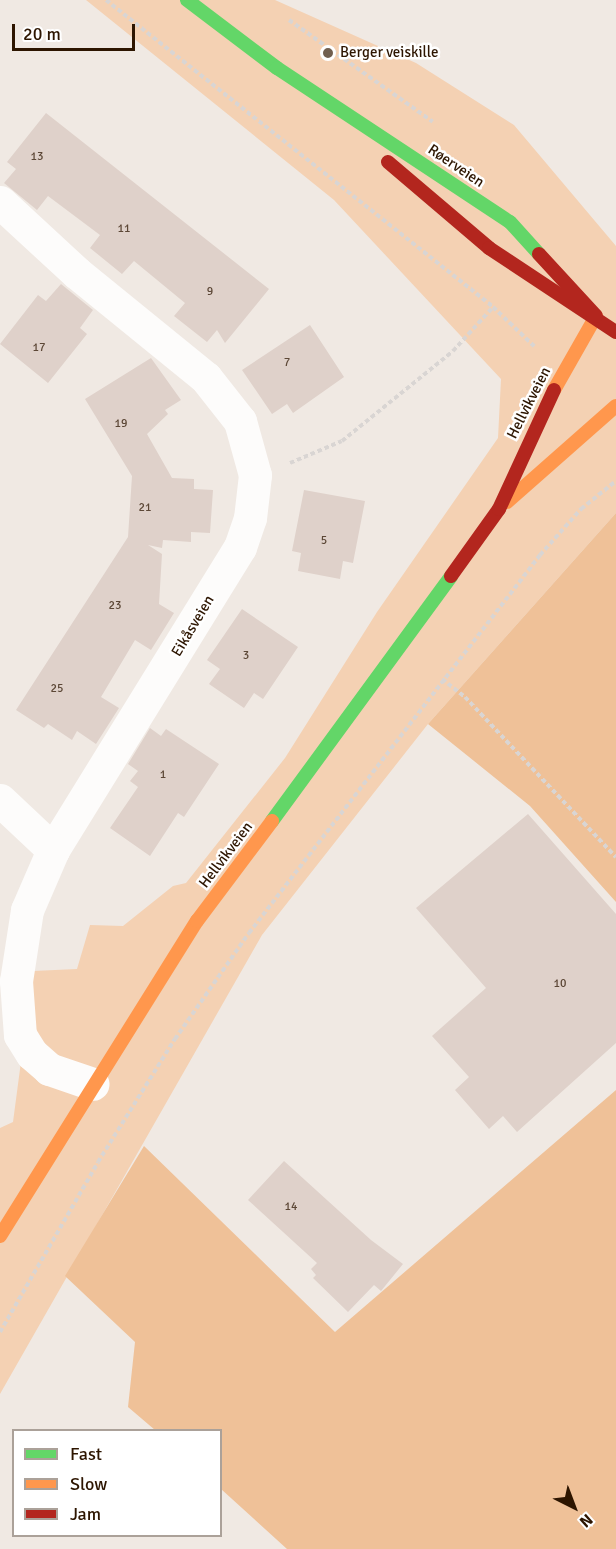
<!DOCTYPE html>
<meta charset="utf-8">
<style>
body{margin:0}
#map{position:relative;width:616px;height:1549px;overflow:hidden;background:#f0e9e3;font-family:Signika,sans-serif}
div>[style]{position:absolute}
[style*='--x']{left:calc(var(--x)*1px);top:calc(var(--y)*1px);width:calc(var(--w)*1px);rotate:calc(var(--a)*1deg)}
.green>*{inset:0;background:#f4d1b3}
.forest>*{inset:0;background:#efc198}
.building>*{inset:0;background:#dfd1ca}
.path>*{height:4px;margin-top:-2px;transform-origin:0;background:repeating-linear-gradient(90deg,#d9d5d3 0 4.5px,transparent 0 7.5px)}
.street>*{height:33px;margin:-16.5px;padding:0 16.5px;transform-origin:16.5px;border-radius:16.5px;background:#fdfcfb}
.fast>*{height:14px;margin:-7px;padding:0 7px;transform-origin:7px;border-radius:7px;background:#63d668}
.slow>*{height:14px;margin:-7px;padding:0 7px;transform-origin:7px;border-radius:7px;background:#ff974d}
.jam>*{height:14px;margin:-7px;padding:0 7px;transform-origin:7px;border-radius:7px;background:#b3261e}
.dots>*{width:16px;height:16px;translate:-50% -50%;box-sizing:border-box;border:3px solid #fff;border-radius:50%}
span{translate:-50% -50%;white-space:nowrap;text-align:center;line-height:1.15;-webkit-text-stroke:5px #fff;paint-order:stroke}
.number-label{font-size:12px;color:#5c4736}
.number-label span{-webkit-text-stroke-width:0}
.poi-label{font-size:15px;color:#2d1500}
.left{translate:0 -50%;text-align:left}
.street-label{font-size:15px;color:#2d1500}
.legend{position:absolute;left:12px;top:1429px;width:210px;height:108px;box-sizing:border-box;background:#fff;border:2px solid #aba199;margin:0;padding:8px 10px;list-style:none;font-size:18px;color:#2d1500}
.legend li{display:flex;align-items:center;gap:12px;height:30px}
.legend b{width:30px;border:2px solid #aba199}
.north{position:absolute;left:544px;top:1477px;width:60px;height:60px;-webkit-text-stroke:4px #fff;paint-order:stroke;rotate:138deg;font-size:16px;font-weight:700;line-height:24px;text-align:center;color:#2d1500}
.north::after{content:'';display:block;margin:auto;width:21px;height:27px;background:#2d1500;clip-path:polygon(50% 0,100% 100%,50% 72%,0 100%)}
.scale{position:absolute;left:12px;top:24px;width:123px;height:27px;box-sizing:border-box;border:3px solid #2d1500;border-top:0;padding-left:8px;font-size:18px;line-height:21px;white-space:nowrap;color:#2d1500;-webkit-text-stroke:4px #fff;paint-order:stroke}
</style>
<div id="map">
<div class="green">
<div style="clip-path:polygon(86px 0,275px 0,416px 63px,514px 125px,616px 246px,616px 513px,428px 724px,262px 935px,0 1394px,0 1128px,13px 1122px,33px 971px,77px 969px,90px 925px,123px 926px,173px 886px,186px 883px,285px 758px,377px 612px,498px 438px,501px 379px,334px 200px)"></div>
</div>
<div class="forest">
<div style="clip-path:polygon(616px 513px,616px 902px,530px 806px,428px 724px)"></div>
<div style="clip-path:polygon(616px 1090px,616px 1549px,287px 1549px,221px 1489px,220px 1430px,155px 1430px,128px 1407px,135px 1342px,65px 1276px,144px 1146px,335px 1332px)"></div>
</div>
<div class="building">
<div style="clip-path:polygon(46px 113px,269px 289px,225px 343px,217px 330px,207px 342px,174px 316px,185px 303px,134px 261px,122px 274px,90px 248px,100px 235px,48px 196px,37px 210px,4px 183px,16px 169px,7px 162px)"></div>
<div style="clip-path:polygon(61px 284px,93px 310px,80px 328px,87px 334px,48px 383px,0 344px,38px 295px,46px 301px)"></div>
<div style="clip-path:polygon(310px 325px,344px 377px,293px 413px,287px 404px,272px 414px,242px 370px)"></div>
<div style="clip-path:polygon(151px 358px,181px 400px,165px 410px,168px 414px,147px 434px,172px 478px,194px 479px,194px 489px,213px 490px,210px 533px,191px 532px,191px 542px,163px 540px,162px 548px,148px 545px,162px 554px,159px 604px,174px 613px,151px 650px,135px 640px,101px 697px,119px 708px,96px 744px,77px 731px,72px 740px,48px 724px,44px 728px,16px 710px,128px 537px,132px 476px,85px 399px)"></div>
<div style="clip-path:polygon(304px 490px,365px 501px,353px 563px,343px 561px,340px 579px,298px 571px,301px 553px,292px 551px)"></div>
<div style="clip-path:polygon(242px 609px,298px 647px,263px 699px,254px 693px,244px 708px,209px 684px,220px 669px,207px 660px)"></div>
<div style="clip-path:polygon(150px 728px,161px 736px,166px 729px,219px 764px,184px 817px,178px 813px,150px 856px,110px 828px,138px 787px,130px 781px,138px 771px,128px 764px)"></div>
<div style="clip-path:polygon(528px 814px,616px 914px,616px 1043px,517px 1132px,503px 1116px,489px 1129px,455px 1090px,469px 1077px,432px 1036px,486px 988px,416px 908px)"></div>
<div style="clip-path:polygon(284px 1161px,371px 1240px,403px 1264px,381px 1291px,374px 1285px,348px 1312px,313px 1278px,316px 1275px,311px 1269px,317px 1263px,248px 1200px)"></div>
</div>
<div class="path">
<div style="--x:106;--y:0;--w:494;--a:38.4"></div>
<div style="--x:493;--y:307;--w:57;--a:43.6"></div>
<div style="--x:289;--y:20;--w:176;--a:35.3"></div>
<div style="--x:290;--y:463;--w:56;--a:-22.9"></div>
<div style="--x:342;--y:441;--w:143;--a:-39"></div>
<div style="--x:453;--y:351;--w:59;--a:-47.7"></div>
<div style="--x:442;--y:679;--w:29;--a:38"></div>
<div style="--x:465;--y:697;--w:220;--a:46.7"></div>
<div style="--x:0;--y:1332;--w:196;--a:-60"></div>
<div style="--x:98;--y:1162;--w:145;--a:-58"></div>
<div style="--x:175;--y:1039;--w:129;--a:-55.1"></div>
<div style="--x:249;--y:933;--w:477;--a:-52.4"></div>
<div style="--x:540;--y:555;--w:62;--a:-48.3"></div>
<div style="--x:581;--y:509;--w:45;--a:-38.7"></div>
</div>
<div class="street">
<div style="--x:0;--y:202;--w:105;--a:42.7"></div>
<div style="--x:77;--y:273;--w:166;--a:39.1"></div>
<div style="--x:206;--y:378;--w:55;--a:51.7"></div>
<div style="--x:240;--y:421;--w:56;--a:74.5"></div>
<div style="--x:255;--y:475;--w:43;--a:96.6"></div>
<div style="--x:250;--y:518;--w:31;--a:109"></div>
<div style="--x:240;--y:547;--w:356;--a:121.7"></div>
<div style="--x:53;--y:850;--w:65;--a:113.4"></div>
<div style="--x:27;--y:910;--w:72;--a:98.8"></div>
<div style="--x:16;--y:981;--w:54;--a:85.8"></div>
<div style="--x:20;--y:1035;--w:22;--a:58"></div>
<div style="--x:32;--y:1054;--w:23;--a:41"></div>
<div style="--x:49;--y:1069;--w:46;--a:18.8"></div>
<div style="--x:0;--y:800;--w:73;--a:43.3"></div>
</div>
<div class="fast">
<div style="--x:187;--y:0;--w:113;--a:37.1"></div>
<div style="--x:277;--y:68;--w:279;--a:33.5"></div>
<div style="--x:510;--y:222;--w:43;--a:47.8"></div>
<div style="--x:272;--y:821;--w:303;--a:-53.8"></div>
</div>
<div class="slow">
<div style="--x:554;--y:390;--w:85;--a:-60.4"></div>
<div style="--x:507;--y:502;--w:145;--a:-41.4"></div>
<div style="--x:0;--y:1236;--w:372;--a:-58"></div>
<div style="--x:197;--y:921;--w:125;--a:-53.1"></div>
</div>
<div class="jam">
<div style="--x:388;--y:162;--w:133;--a:40.4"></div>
<div style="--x:489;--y:248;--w:152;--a:33.5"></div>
<div style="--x:539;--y:254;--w:84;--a:47.4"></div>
<div style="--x:451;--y:576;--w:82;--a:-54.4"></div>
<div style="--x:499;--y:509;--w:131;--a:-65.2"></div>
</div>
<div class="dots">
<div style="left:328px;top:53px;background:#715f4f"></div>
</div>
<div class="number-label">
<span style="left:37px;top:157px">13</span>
<span style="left:124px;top:229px">11</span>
<span style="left:210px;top:292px">9</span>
<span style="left:39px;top:348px">17</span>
<span style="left:287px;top:363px">7</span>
<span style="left:121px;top:424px">19</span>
<span style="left:145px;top:508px">21</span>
<span style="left:324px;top:541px">5</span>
<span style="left:115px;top:606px">23</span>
<span style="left:246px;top:656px">3</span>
<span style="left:57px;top:689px">25</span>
<span style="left:163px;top:775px">1</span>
<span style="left:560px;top:984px">10</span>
<span style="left:291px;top:1207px">14</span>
</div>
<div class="poi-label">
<span class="left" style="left:340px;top:53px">Berger veiskille</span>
</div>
<div class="street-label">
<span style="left:456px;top:166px;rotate:34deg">Røerveien</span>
<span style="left:529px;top:403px;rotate:-63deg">Hellvikveien</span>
<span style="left:193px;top:626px;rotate:-59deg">Eikåsveien</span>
<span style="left:226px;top:855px;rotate:-53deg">Hellvikveien</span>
</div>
<ul class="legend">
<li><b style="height:8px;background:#63d668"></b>Fast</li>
<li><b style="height:8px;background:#ff974d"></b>Slow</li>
<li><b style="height:8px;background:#b3261e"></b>Jam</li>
</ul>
<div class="north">N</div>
<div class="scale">20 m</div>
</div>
